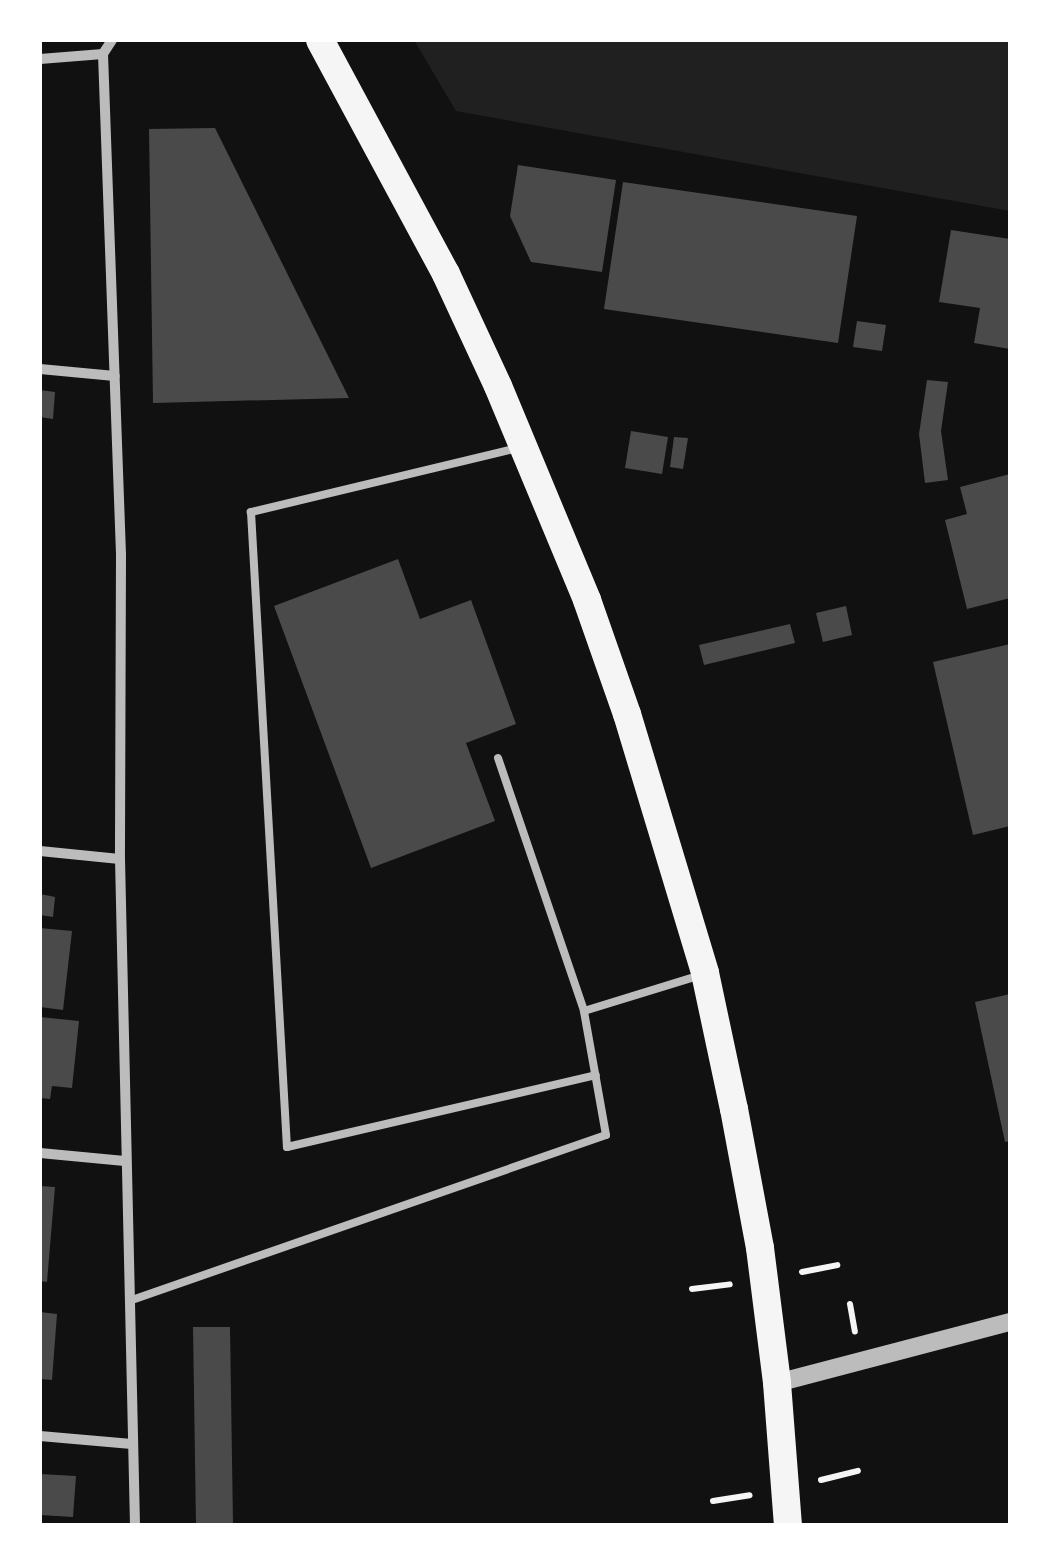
<!DOCTYPE html>
<style>
body{margin:0}
#map{position:relative;width:1050px;height:1565px;overflow:hidden;background:#111;font-family:"Sofia Sans Condensed",sans-serif}
div>[style]{position:absolute}
[style*='--x']{left:calc(var(--x)*1px);top:calc(var(--y)*1px);width:calc(var(--w)*1px);rotate:calc(var(--a)*1deg)}
.green>*{inset:0;background:#202020}
.building>*{inset:0;background:#4a4a4a}
.path>*{height:6px;margin:-3px;padding:0 3px;transform-origin:3px;border-radius:3px;background:#f5f5f5}
.service>*{height:8px;margin:-4px;padding:0 4px;transform-origin:4px;border-radius:4px;background:#bcbcbc}
.minor>*{height:10px;margin:-5px;padding:0 5px;transform-origin:5px;border-radius:5px;background:#bcbcbc}
.tertiary>*{height:18px;margin:-9px;padding:0 9px;transform-origin:9px;border-radius:9px;background:#bcbcbc}
.trunk>*{height:28px;margin:-14px;padding:0 14px;transform-origin:14px;border-radius:14px;background:#f5f5f5}
span{translate:-50% -50%;white-space:nowrap;text-align:center;line-height:1.15;-webkit-text-stroke:8px #fff;paint-order:stroke}
.frame{position:absolute;inset:0;border:42px solid #fff;pointer-events:none}
</style>
<div id="map">
<div class="green">
<div style="clip-path:polygon(414px 40px,1010px 40px,1010px 211px,456px 111px)"></div>
</div>
<div class="building">
<div style="clip-path:polygon(215px 128px,349px 398px,153px 403px,149px 129px)"></div>
<div style="clip-path:polygon(518px 165px,616px 180px,602px 272px,531px 262px,510px 216px)"></div>
<div style="clip-path:polygon(623px 182px,857px 216px,838px 343px,604px 309px)"></div>
<div style="clip-path:polygon(951px 230px,1010px 239px,1010px 349px,974px 343px,980px 308px,939px 302px)"></div>
<div style="clip-path:polygon(857px 321px,886px 325px,882px 351px,853px 347px)"></div>
<div style="clip-path:polygon(927px 380px,948px 382px,941px 431px,948px 480px,925px 483px,919px 434px)"></div>
<div style="clip-path:polygon(40px 390px,55px 392px,53px 419px,40px 417px)"></div>
<div style="clip-path:polygon(631px 431px,668px 437px,662px 474px,625px 468px)"></div>
<div style="clip-path:polygon(674px 437px,688px 438px,683px 469px,670px 467px)"></div>
<div style="clip-path:polygon(1010px 474px,1010px 598px,967px 609px,945px 520px,967px 514px,960px 487px)"></div>
<div style="clip-path:polygon(398px 559px,420px 619px,471px 600px,516px 724px,466px 743px,495px 821px,371px 868px,274px 606px)"></div>
<div style="clip-path:polygon(846px 606px,852px 635px,823px 642px,816px 613px)"></div>
<div style="clip-path:polygon(790px 624px,795px 643px,704px 665px,699px 645px)"></div>
<div style="clip-path:polygon(1010px 644px,1010px 826px,973px 835px,933px 662px)"></div>
<div style="clip-path:polygon(40px 894px,55px 897px,53px 917px,40px 915px)"></div>
<div style="clip-path:polygon(40px 928px,72px 931px,63px 1010px,40px 1007px)"></div>
<div style="clip-path:polygon(1010px 994px,1010px 1141px,1005px 1142px,975px 1002px)"></div>
<div style="clip-path:polygon(40px 1017px,79px 1021px,72px 1088px,52px 1086px,50px 1099px,40px 1098px)"></div>
<div style="clip-path:polygon(40px 1186px,55px 1187px,47px 1282px,40px 1281px)"></div>
<div style="clip-path:polygon(40px 1312px,57px 1314px,52px 1380px,40px 1379px)"></div>
<div style="clip-path:polygon(193px 1327px,230px 1327px,233px 1525px,196px 1525px)"></div>
<div style="clip-path:polygon(40px 1474px,76px 1476px,73px 1517px,40px 1515px)"></div>
</div>
<div class="path">
<div style="--x:802;--y:1272;--w:36;--a:-11"></div>
<div style="--x:692;--y:1289;--w:38;--a:-7"></div>
<div style="--x:850;--y:1304;--w:28;--a:80"></div>
<div style="--x:821;--y:1480;--w:38;--a:-14"></div>
<div style="--x:713;--y:1501;--w:37;--a:-9"></div>
</div>
<div class="service">
<div style="--x:518;--y:448;--w:275;--a:166.5"></div>
<div style="--x:251;--y:512;--w:636;--a:86.76"></div>
<div style="--x:287;--y:1147;--w:317;--a:-13.1"></div>
<div style="--x:498;--y:758;--w:267;--a:71.2"></div>
<div style="--x:129;--y:1301;--w:505;--a:-19.19"></div>
<div style="--x:606;--y:1135;--w:126;--a:-100.1"></div>
<div style="--x:584;--y:1011;--w:122;--a:-17.1"></div>
</div>
<div class="minor">
<div style="--x:112;--y:40;--w:17;--a:123"></div>
<div style="--x:103;--y:54;--w:501;--a:87.94"></div>
<div style="--x:121;--y:555;--w:304;--a:90.2"></div>
<div style="--x:120;--y:859;--w:666;--a:88.71"></div>
<div style="--x:40;--y:59;--w:63;--a:-4.5"></div>
<div style="--x:40;--y:369;--w:75;--a:5.3"></div>
<div style="--x:40;--y:851;--w:80;--a:5.7"></div>
<div style="--x:40;--y:1153;--w:85;--a:5.4"></div>
<div style="--x:40;--y:1436;--w:92;--a:5"></div>
</div>
<div class="tertiary">
<div style="--x:777;--y:1383;--w:241;--a:-14.7"></div>
</div>
<div class="trunk">
<div style="--x:320;--y:40;--w:266;--a:61.7"></div>
<div style="--x:446;--y:274;--w:123;--a:65.1"></div>
<div style="--x:498;--y:386;--w:232;--a:67.4"></div>
<div style="--x:587;--y:600;--w:121;--a:70.7"></div>
<div style="--x:627;--y:714;--w:270;--a:73.2"></div>
<div style="--x:705;--y:973;--w:139;--a:78"></div>
<div style="--x:734;--y:1109;--w:141;--a:79.4"></div>
<div style="--x:760;--y:1248;--w:136;--a:82.8"></div>
<div style="--x:777;--y:1383;--w:142;--a:85.6"></div>
</div>
<div class="frame"></div>
</div>
